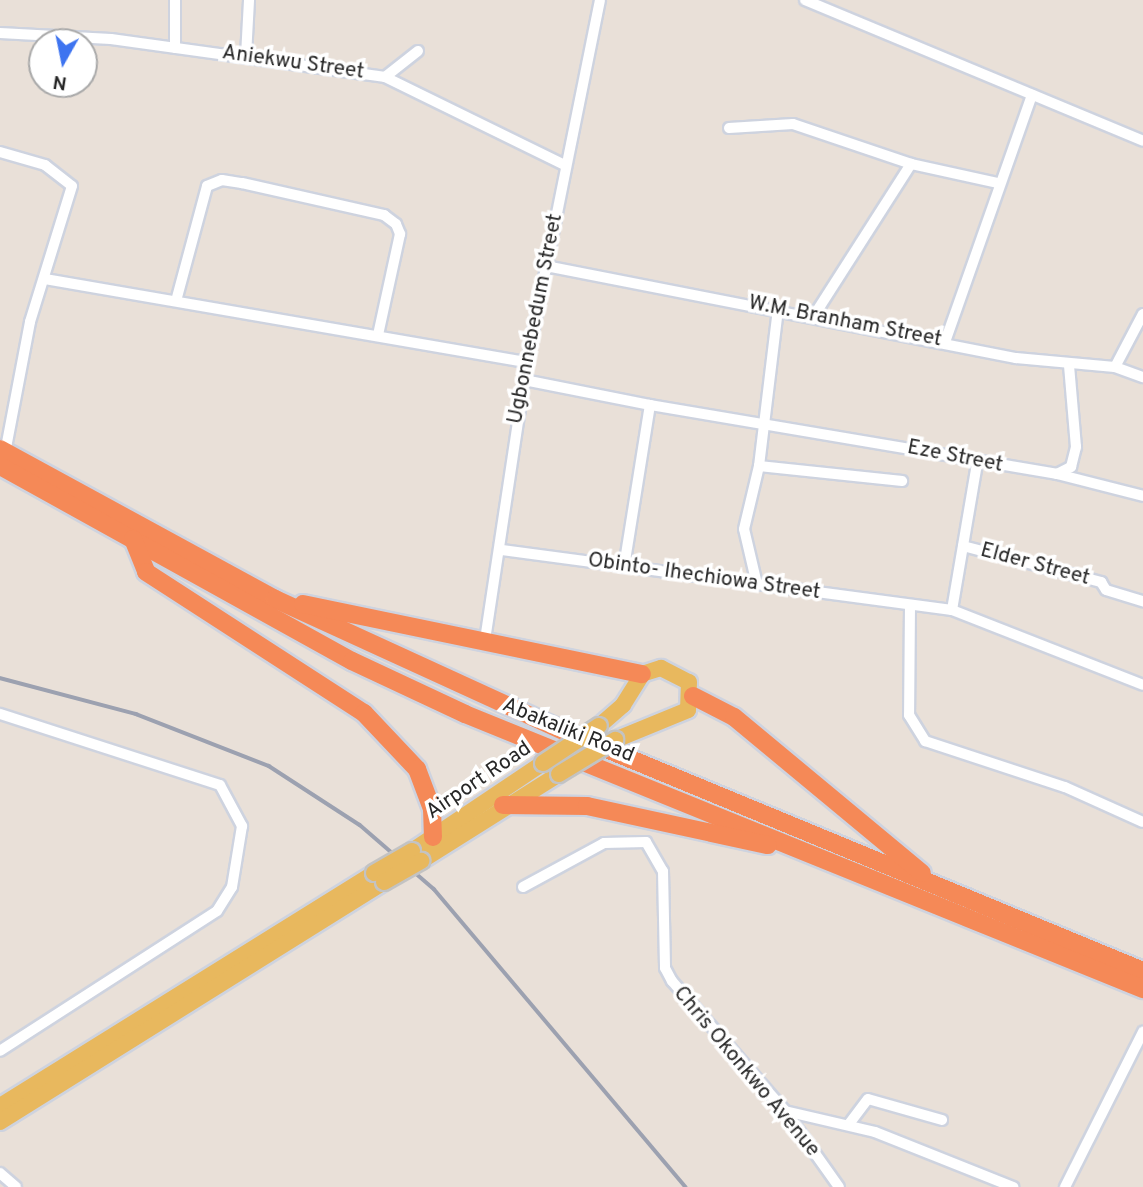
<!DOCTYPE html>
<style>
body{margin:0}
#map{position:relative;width:1143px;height:1187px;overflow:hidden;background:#e9e0d8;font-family:Overpass,sans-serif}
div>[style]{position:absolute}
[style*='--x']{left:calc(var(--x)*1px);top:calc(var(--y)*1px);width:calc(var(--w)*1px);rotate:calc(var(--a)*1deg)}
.roads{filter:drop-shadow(2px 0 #ced3df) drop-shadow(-2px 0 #ced3df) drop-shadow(0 2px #ced3df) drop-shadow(0 -2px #ced3df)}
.street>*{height:10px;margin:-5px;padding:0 5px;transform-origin:5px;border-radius:5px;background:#fff}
.primary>*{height:16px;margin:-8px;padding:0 8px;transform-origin:8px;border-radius:8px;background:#e8b85e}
.highway>*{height:18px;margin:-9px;padding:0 9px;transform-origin:9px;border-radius:9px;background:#f58957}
.rail>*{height:3.5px;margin:-1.75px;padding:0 1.75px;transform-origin:1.75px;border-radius:1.75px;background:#9ca1b0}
.bridges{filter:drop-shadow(2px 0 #c3c3c3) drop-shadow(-2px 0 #c3c3c3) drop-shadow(0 2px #c3c3c3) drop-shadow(0 -2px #c3c3c3)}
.primary-bridge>*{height:16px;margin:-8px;padding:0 8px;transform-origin:8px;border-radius:8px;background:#e8b85e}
span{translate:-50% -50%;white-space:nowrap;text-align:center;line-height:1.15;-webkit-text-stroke:7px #fff;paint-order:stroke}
.street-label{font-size:21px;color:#272727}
.north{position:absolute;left:28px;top:28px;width:70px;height:70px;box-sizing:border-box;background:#fff;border:2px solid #a9a9a9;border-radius:50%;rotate:189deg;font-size:19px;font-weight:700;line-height:28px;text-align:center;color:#272727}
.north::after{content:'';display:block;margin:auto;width:24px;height:32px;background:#3e74f0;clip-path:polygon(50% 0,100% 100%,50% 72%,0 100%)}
</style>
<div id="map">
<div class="roads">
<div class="street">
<div style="--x:805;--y:0;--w:366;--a:22.6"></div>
<div style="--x:0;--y:33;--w:111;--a:3.1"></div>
<div style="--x:111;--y:39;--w:277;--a:7.9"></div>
<div style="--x:385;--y:77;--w:200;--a:26.1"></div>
<div style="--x:175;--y:48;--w:48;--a:-90"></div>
<div style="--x:246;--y:56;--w:56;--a:-86.9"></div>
<div style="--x:385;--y:77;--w:42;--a:-38.2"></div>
<div style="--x:729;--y:128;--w:64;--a:-3.6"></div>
<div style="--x:793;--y:124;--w:125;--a:18.7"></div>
<div style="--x:911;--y:164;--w:182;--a:122.6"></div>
<div style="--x:0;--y:152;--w:47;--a:16.1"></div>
<div style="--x:45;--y:165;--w:34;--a:38"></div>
<div style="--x:72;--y:186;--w:142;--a:107.2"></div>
<div style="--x:30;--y:322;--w:133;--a:100.8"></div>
<div style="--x:911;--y:164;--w:89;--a:12.3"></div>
<div style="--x:546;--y:266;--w:479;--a:11.1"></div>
<div style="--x:1016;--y:358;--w:99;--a:5.2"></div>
<div style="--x:1115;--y:367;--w:30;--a:20"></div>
<div style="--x:45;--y:279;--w:489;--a:9.8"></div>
<div style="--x:176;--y:301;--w:119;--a:-74.9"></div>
<div style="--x:207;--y:186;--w:16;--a:-22"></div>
<div style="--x:222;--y:180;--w:20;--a:9"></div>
<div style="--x:242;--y:183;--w:146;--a:12.7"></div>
<div style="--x:384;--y:215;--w:15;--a:37"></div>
<div style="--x:396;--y:224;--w:11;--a:68"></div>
<div style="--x:400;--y:234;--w:103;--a:102.3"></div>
<div style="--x:945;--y:342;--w:262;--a:-70.6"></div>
<div style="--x:1115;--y:367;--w:60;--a:-62.2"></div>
<div style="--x:524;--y:380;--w:128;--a:11.2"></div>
<div style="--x:759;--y:466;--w:144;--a:6"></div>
<div style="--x:1057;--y:474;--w:16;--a:-27"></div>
<div style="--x:1071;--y:467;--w:21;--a:-76"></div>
<div style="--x:1076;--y:447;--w:81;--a:-94.9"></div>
<div style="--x:963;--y:546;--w:143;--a:14.6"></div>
<div style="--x:1101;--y:582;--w:9;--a:58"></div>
<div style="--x:1106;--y:590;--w:39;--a:17"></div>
<div style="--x:502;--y:550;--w:454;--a:7.6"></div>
<div style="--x:952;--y:610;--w:205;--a:21.4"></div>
<div style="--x:624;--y:567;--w:164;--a:-80.9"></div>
<div style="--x:650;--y:405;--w:413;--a:9.6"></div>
<div style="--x:1057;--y:474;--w:89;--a:14.3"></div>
<div style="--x:756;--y:580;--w:52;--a:-103.2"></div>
<div style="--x:744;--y:529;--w:65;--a:-76.6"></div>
<div style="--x:759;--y:466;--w:158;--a:-83.1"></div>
<div style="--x:910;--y:606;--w:109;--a:90.5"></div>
<div style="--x:909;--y:715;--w:31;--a:58"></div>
<div style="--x:925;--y:741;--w:147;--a:18.2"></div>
<div style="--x:1065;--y:787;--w:85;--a:24.2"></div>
<div style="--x:952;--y:610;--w:148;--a:-80.3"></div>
<div style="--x:485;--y:640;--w:281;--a:-81.4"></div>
<div style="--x:527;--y:362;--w:369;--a:-78.6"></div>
<div style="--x:0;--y:714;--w:231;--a:17.9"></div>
<div style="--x:220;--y:785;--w:47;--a:61.8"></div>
<div style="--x:242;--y:826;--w:62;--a:99.3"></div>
<div style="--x:232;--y:887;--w:28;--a:122"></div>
<div style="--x:217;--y:911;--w:258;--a:147.2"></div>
<div style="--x:523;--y:887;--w:92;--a:-28.5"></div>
<div style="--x:604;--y:843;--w:42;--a:-1.4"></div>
<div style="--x:646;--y:842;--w:34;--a:60"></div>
<div style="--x:663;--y:871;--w:97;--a:88.8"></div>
<div style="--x:665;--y:968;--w:15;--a:62"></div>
<div style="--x:672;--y:981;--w:172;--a:49"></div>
<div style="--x:785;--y:1111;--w:93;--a:54.6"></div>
<div style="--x:785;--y:1111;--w:92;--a:13.1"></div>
<div style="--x:875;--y:1132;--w:149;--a:21.7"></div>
<div style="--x:849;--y:1124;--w:31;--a:-53"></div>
<div style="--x:868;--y:1099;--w:77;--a:15.8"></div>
<div style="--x:0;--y:1173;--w:21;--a:41"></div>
<div style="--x:1065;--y:1187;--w:174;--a:-63.3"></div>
</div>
<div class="primary">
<div style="--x:599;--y:726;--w:32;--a:-41"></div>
<div style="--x:623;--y:705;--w:36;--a:-58"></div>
<div style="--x:642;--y:674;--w:20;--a:-18"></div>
<div style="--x:661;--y:668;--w:31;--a:27"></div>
<div style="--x:689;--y:682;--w:28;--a:92"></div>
<div style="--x:688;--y:710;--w:79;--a:157.7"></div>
<div style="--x:412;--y:851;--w:158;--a:-33.9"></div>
<div style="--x:421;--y:861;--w:163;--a:-32.2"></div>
<div style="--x:0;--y:1106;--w:441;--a:-31.9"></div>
<div style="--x:0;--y:1122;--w:453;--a:-32"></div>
</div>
<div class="highway">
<div style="--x:0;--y:449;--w:313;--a:28.6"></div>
<div style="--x:275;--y:599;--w:324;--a:24.6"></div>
<div style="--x:570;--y:734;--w:620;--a:22.47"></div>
<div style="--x:0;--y:466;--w:402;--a:29"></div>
<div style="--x:352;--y:661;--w:125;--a:25.1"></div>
<div style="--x:465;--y:714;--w:732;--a:22.08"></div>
<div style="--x:133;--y:539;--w:35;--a:68"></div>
<div style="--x:146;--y:572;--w:260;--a:32.9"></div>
<div style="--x:364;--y:713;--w:77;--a:46.6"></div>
<div style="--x:417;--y:769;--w:43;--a:69.4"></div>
<div style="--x:432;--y:809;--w:28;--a:88"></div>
<div style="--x:303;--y:604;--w:346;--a:11.7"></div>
<div style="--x:693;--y:696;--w:46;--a:27.1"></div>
<div style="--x:734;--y:717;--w:244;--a:39.7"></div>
<div style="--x:503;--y:805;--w:84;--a:0.7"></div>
<div style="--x:587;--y:806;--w:185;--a:12.2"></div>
</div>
</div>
<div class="rail">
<div style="--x:0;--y:678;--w:141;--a:14.8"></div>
<div style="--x:136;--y:714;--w:143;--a:21.4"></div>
<div style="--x:269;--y:766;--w:108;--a:33"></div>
<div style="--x:360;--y:825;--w:98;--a:40.9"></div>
<div style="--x:434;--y:889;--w:390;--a:49.8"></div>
</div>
<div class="bridges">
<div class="primary-bridge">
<div style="--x:543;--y:763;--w:67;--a:-33.5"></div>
<div style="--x:559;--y:774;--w:66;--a:-31.3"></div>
<div style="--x:374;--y:873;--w:44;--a:-30.1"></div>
<div style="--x:384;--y:882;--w:43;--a:-29.6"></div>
</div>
</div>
<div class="street-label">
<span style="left:293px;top:63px;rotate:8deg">Aniekwu Street</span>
<span style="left:536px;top:319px;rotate:-79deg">Ugbonnebedum Street</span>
<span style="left:845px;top:322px;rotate:11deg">W.M. Branham Street</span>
<span style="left:955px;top:457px;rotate:11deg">Eze Street</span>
<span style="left:1035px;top:565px;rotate:15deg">Elder Street</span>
<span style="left:704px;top:577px;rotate:8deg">Obinto- Ihechiowa Street</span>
<span style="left:568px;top:731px;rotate:22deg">Abakaliki Road</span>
<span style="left:479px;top:781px;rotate:-34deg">Airport Road</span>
<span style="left:746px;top:1072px;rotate:50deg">Chris Okonkwo Avenue</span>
</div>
<div class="north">N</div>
</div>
